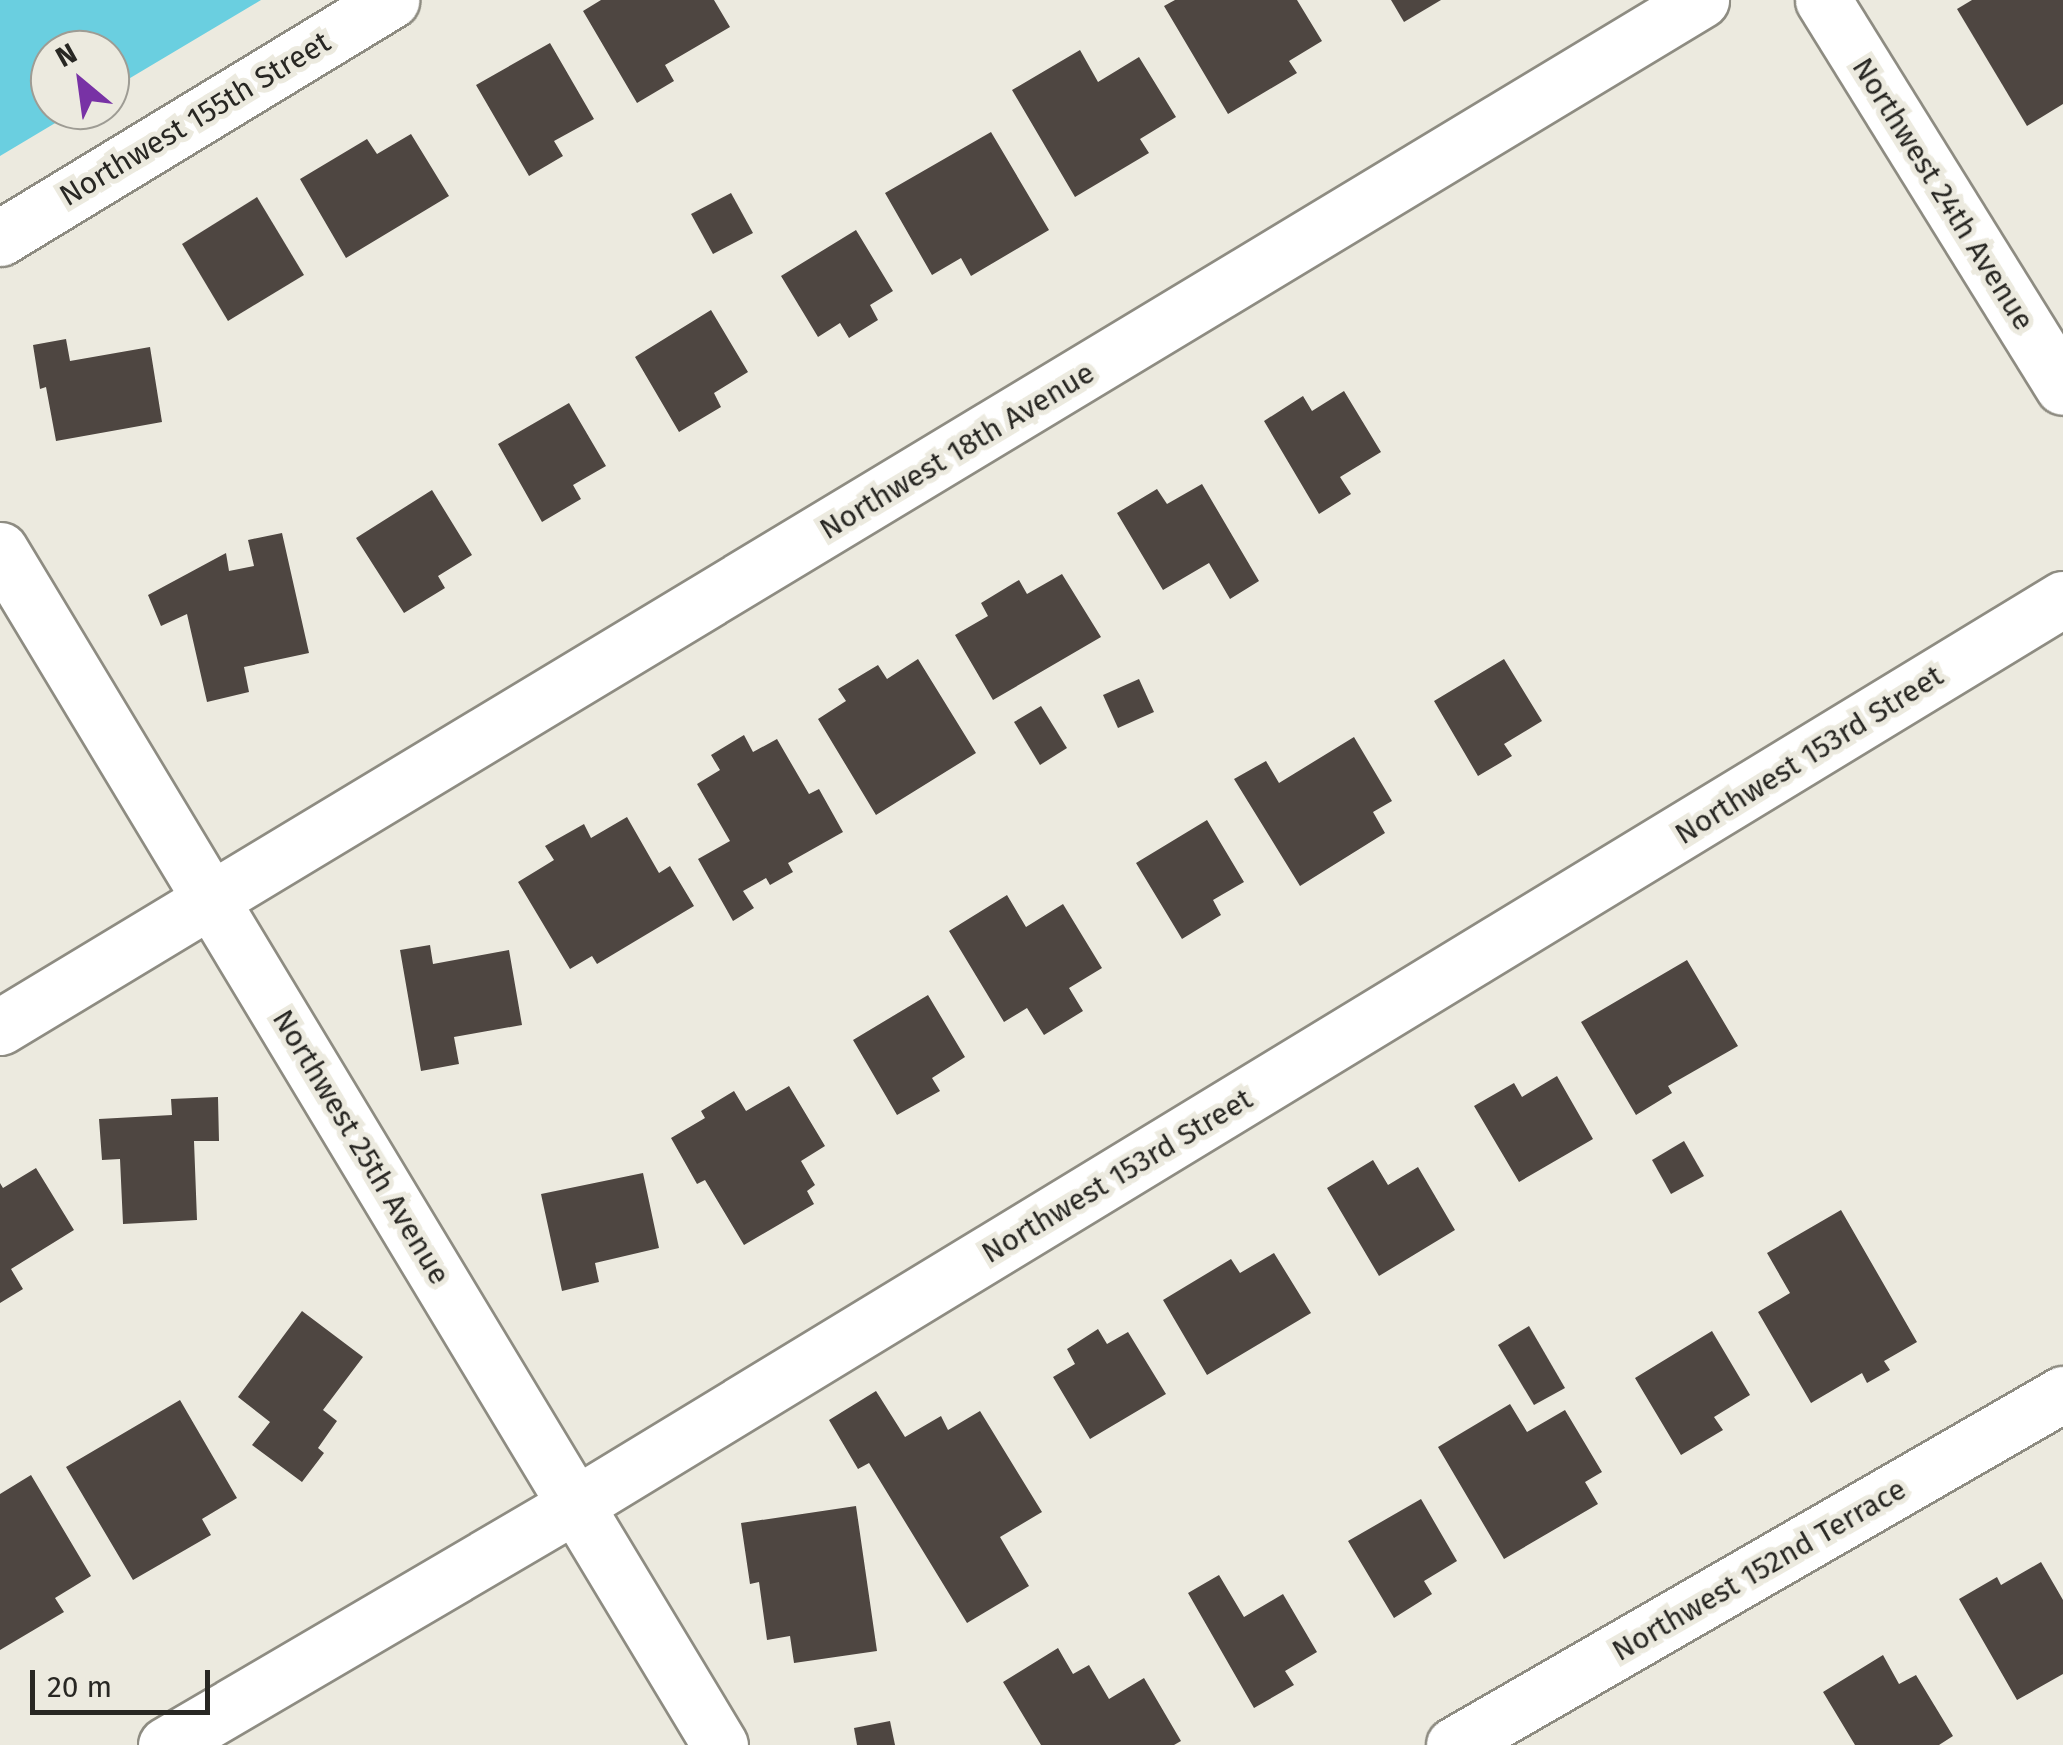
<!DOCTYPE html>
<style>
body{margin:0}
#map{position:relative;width:2063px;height:1745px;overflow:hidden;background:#eceadf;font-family:"Fira Sans",sans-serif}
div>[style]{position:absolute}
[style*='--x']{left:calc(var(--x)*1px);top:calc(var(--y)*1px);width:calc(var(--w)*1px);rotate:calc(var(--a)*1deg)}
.water>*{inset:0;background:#6acfe0}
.building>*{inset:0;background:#4e4641}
.roads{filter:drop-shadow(2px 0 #8e8c82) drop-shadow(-2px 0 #8e8c82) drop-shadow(0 2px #8e8c82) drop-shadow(0 -2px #8e8c82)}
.minor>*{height:55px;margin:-27.5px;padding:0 27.5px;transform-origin:27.5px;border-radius:27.5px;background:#fff}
span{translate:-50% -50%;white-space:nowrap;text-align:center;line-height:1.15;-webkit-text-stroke:10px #eceadf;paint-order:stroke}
.street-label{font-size:30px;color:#282723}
.north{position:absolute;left:30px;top:30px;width:100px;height:100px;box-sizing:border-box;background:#eceadf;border:2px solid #9e9c94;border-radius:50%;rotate:331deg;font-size:28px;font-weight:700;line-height:40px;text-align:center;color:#282723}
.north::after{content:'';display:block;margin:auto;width:35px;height:45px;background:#7832a5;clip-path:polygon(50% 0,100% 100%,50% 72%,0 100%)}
.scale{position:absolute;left:30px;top:1670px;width:180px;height:45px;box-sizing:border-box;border:5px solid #282723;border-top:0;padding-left:12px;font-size:30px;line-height:35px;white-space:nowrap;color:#282723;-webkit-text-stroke:8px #eceadf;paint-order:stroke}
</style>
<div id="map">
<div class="water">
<div style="clip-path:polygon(0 0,261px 0,110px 90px,110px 50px,50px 50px,50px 110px,77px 110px,0 156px)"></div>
</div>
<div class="building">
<div style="clip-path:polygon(601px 0,714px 0,730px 27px,665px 65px,674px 81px,637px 103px,583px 11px)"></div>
<div style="clip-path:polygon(1175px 0,1297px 0,1322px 41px,1289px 61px,1297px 73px,1228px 114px,1164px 6px)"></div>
<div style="clip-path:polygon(1391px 0,1441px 0,1404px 22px)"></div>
<div style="clip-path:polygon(1972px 0,2063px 0,2063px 104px,2027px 126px,1957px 9px)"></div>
<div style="clip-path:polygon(550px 43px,594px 119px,554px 141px,563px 156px,529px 176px,476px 85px)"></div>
<div style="clip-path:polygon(1080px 50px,1098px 82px,1139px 57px,1176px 117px,1140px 139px,1149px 153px,1075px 197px,1012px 90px)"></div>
<div style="clip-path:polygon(991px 132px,1049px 230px,971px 276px,961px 258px,932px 275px,885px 193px)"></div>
<div style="clip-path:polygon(411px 134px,449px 196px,346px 258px,300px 179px,367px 139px,377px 154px)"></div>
<div style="clip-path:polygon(731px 193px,753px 233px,713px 254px,691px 214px)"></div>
<div style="clip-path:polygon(257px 197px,304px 275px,228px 321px,182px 244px)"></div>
<div style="clip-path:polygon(856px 230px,893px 291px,870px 305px,878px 320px,849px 338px,840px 323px,818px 337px,781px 276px)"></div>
<div style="clip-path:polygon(711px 310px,748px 372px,714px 393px,721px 407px,679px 432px,635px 357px)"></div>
<div style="clip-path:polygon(66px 339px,70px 361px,150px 347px,162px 422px,56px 441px,46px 387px,40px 389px,33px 345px)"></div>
<div style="clip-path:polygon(1344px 391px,1381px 452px,1340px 477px,1351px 494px,1319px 514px,1264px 421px,1303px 396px,1312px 411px)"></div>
<div style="clip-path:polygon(569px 403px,606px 466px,573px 485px,581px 499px,542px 522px,498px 444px)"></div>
<div style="clip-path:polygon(1202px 484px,1259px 581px,1230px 599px,1209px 563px,1163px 590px,1117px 513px,1157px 489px,1167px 504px)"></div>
<div style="clip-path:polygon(432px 490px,472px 555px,438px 576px,445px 588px,404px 613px,356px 538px)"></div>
<div style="clip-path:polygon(282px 533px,309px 653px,244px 667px,249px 692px,207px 702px,187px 614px,161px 626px,148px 595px,226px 553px,229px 571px,254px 566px,248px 540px)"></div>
<div style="clip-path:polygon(1062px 574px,1101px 637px,993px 700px,955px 635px,988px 616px,981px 603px,1019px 580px,1027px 594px)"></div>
<div style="clip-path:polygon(918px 659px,976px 753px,876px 815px,818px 719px,846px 701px,838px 689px,878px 665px,887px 679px)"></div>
<div style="clip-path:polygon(1504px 659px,1542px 721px,1504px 744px,1512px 756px,1478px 776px,1434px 701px)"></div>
<div style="clip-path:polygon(1139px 679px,1154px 712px,1118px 728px,1103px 695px)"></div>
<div style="clip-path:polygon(1041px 706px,1067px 748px,1040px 765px,1014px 722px)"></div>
<div style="clip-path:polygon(744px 735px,753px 752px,777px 739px,809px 794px,819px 789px,843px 832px,788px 863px,793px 872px,770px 885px,766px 878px,743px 891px,754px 908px,733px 921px,698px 859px,730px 841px,697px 784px,720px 770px,711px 755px)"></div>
<div style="clip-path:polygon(1354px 737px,1392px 801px,1373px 812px,1385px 833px,1300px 886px,1234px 779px,1266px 761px,1279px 783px)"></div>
<div style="clip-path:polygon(627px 817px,659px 873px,670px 866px,694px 906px,597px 964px,592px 956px,570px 969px,518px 882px,554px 860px,545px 846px,584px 824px,591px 838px)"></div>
<div style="clip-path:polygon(1207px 820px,1244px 882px,1213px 900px,1221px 915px,1182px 939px,1136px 863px)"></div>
<div style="clip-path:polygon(1007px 895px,1026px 927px,1063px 904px,1102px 968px,1069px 988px,1083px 1011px,1044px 1035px,1027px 1008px,1004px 1022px,949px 931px)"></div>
<div style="clip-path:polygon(430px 945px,433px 964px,509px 950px,522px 1025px,454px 1037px,459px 1064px,421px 1071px,400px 950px)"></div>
<div style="clip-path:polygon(1687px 960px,1738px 1046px,1668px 1086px,1672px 1093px,1636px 1115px,1581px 1022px)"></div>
<div style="clip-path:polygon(928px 995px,965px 1057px,932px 1078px,940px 1091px,897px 1115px,853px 1040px)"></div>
<div style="clip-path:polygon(1557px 1076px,1593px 1139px,1519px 1182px,1474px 1106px,1514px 1083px,1522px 1097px)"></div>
<div style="clip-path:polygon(789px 1086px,825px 1146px,801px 1161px,815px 1185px,807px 1191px,814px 1204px,744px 1245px,705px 1180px,697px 1184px,671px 1138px,705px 1118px,701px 1111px,734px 1091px,746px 1111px)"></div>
<div style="clip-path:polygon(218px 1097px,219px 1141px,194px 1141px,197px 1220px,123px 1224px,120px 1159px,102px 1160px,99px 1119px,172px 1115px,171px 1099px)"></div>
<div style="clip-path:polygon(1684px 1141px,1704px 1176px,1671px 1194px,1652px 1160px)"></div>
<div style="clip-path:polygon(1373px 1160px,1388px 1185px,1418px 1167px,1455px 1230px,1379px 1276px,1327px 1188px)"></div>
<div style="clip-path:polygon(36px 1168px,74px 1230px,11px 1269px,23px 1289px,0 1303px,0 1183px,3px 1188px)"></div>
<div style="clip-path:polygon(643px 1173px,659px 1248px,595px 1263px,599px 1282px,562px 1291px,541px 1194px)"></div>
<div style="clip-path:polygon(1841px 1210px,1917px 1342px,1884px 1361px,1890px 1370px,1867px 1383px,1862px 1373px,1811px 1403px,1758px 1312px,1790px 1293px,1767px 1253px)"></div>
<div style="clip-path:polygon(1274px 1253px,1311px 1313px,1207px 1375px,1163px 1300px,1231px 1259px,1240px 1273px)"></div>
<div style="clip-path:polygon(302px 1311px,363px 1357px,323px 1410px,337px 1421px,318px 1448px,324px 1453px,302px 1482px,252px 1445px,270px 1422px,238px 1397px)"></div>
<div style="clip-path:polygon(1529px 1326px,1565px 1388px,1534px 1405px,1498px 1345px)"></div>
<div style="clip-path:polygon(1098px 1329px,1107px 1344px,1128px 1332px,1166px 1394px,1090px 1439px,1053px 1377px,1075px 1364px,1067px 1349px)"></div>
<div style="clip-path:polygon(1712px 1331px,1750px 1395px,1714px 1417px,1723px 1430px,1681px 1455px,1635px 1378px)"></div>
<div style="clip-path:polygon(876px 1391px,905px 1437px,941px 1416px,948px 1430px,980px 1411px,1042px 1512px,1000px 1537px,1029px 1586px,967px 1623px,869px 1463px,858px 1469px,829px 1420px)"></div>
<div style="clip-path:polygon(180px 1400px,237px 1498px,202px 1519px,211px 1535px,133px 1580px,66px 1467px)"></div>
<div style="clip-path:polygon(1510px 1404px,1527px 1432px,1565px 1410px,1602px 1472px,1585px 1482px,1598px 1504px,1504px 1559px,1438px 1447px)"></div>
<div style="clip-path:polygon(31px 1475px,91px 1576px,55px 1598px,64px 1612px,0 1650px,0 1494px)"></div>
<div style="clip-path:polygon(1421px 1499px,1457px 1561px,1424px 1581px,1432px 1594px,1394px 1618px,1348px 1541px)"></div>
<div style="clip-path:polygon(856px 1506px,877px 1651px,794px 1663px,790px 1636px,767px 1640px,759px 1582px,750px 1584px,741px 1523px)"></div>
<div style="clip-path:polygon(2041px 1562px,2063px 1600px,2063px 1674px,2017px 1700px,1959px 1599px,1997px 1577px,2001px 1585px)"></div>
<div style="clip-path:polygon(1219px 1575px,1244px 1617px,1283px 1594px,1317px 1652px,1285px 1671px,1294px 1685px,1254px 1708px,1188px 1593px)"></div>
<div style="clip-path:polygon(1058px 1648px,1073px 1674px,1089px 1665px,1109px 1699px,1144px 1678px,1181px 1741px,1174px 1745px,1041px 1745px,1003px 1682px)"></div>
<div style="clip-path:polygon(1883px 1655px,1899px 1684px,1916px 1675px,1953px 1736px,1939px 1745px,1855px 1745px,1823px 1692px)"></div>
<div style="clip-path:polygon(890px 1721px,895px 1745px,857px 1745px,854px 1728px)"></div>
</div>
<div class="roads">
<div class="minor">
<div style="--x:1823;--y:0;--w:455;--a:58.2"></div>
<div style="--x:0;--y:238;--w:458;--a:-31.3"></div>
<div style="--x:0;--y:550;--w:1395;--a:58.93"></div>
<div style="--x:0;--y:1027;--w:1987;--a:-31.12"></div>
<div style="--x:166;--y:1745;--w:474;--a:-30.4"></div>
<div style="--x:575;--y:1505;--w:1742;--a:-31.34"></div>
<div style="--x:1454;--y:1745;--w:703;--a:-29.96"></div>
</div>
</div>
<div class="street-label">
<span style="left:195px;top:119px;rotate:-31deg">Northwest 155th Street</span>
<span style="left:1943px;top:194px;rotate:58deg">Northwest 24th Avenue</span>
<span style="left:957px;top:451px;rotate:-31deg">Northwest 18th Avenue</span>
<span style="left:1809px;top:755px;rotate:-32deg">Northwest 153rd Street</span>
<span style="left:361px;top:1147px;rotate:59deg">Northwest 25th Avenue</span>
<span style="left:1117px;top:1176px;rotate:-31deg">Northwest 153rd Street</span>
<span style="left:1759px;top:1570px;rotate:-30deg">Northwest 152nd Terrace</span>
</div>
<div class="north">N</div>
<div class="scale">20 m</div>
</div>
